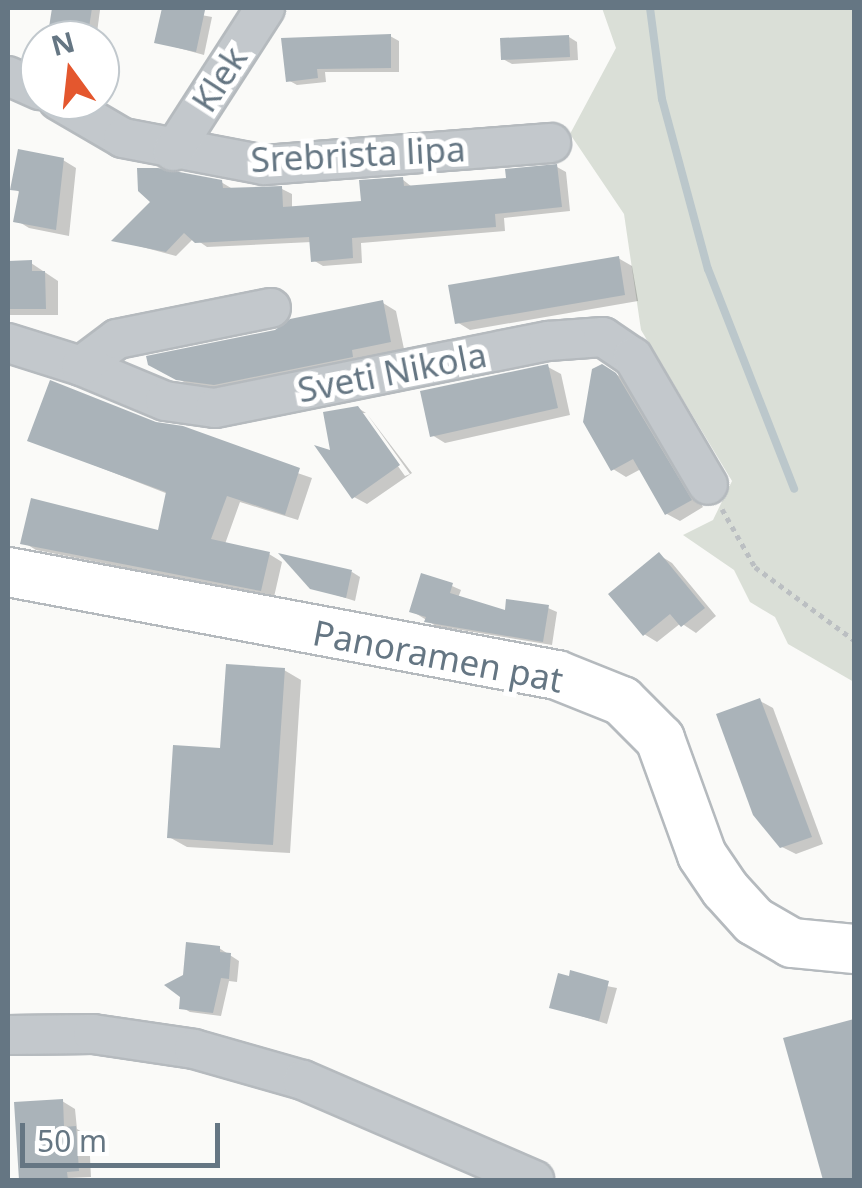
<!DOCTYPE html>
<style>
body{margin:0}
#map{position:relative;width:862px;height:1188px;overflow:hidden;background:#fafaf8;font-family:"Noto Sans",sans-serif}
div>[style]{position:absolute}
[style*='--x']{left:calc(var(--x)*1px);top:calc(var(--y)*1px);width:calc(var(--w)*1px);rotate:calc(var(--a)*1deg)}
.green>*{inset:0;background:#dadfd7}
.shadow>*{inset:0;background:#0003}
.stream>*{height:8px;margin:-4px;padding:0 4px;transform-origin:4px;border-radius:4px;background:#bbc7cb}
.building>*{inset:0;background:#aab3b9}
.path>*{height:5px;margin-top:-2.5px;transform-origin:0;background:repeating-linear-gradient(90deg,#bbbfc2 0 5px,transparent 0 10px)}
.roads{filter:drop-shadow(2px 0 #b5babe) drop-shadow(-2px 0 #b5babe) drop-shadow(0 2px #b5babe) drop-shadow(0 -2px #b5babe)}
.minor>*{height:38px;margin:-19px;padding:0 19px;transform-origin:19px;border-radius:19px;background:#c3c8cc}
.major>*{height:48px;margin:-24px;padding:0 24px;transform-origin:24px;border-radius:24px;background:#fff}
span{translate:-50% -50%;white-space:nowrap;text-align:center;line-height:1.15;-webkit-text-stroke:10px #fff;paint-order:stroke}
.street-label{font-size:35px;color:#657683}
.frame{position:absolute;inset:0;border:10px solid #657683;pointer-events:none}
.north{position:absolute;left:20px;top:20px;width:100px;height:100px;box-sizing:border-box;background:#fff;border:2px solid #c1c8cd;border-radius:50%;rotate:345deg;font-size:28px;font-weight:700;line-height:40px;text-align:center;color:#657683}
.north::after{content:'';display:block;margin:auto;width:35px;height:45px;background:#e4572e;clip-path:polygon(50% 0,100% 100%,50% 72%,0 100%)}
.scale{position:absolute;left:20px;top:1123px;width:200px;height:45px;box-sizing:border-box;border:5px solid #657683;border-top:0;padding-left:12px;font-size:30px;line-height:35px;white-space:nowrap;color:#657683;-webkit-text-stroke:8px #fff;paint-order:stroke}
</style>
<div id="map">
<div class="green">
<div style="clip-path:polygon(602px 8px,854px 8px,854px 682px,788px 644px,775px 617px,750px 602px,734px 570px,683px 535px,713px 520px,732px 481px,641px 330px,624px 214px,570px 134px,616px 48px)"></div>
</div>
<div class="shadow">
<div style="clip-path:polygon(55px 8px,100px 10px,96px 40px,50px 40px)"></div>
<div style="clip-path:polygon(164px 8px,212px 17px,204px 55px,157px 42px)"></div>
<div style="clip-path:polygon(390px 36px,399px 41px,399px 72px,325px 72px,326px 82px,297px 85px,288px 80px)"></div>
<div style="clip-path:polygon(569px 37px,577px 42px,578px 60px,512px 64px,503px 59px)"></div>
<div style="clip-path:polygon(63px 160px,76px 168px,69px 236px,29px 228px,16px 220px,21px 193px,13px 188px)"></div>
<div style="clip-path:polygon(557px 167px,566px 172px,570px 211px,504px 218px,505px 231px,361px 243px,362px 263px,323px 266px,313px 260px,312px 242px,207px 247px,194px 238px,176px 256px,116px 240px,221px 182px,231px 188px,282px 189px,292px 194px,292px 208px,364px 203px,402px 179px,412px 187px,509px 180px)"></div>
<div style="clip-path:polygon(618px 258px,632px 266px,638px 301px,470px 330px,457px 322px)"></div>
<div style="clip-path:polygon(8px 263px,31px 263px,58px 281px,58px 315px,8px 315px)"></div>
<div style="clip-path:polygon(383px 303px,396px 311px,404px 349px,364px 357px,365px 364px,229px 391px,192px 386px,164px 372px,276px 332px)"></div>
<div style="clip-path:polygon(548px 367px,561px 374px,570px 415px,445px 443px,432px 435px)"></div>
<div style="clip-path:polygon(616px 374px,629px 383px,703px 507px,680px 521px,667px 514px,641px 469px,626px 477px,613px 469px)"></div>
<div style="clip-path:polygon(358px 408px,366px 413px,360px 413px,405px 476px,410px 474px,367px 414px,412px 473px,367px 504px,354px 497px,333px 454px)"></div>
<div style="clip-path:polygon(156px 424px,312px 478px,298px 520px,240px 502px,225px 544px,269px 554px,282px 562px,274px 597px,36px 550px,23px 542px,160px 533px,168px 494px,30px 440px)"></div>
<div style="clip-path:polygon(659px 555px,672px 563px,716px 616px,696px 633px,681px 623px,657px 642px,644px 634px)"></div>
<div style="clip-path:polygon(352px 572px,360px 577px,355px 601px,311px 587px)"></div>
<div style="clip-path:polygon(452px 586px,461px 590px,458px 598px,507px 613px,548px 608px,557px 612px,552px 645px,436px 626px,412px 611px)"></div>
<div style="clip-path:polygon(284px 670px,301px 680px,290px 853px,187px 847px,169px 837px,222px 751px)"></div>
<div style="clip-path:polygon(760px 701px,773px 708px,823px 844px,796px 854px,782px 847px)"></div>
<div style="clip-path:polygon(219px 948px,239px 961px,237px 982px,229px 981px,221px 1016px,190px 1012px,181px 1007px,183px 996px)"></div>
<div style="clip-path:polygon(570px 979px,617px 988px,607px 1024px,552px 1007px)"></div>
<div style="clip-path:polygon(852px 1022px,854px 1180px,825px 1180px,786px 1040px)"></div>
<div style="clip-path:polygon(62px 1101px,75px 1109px,77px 1129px,89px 1136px,91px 1177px,22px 1180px,17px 1104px)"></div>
</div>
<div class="stream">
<div style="--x:650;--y:8;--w:92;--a:82.5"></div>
<div style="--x:662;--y:99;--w:176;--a:74.9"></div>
<div style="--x:708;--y:269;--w:236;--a:68.6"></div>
</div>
<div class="building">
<div style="clip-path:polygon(52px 8px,92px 8px,87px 40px,47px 40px)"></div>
<div style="clip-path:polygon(162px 8px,205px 10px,196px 52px,154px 43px)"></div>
<div style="clip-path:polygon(391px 34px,391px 68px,317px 69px,318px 78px,286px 82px,281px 38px)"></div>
<div style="clip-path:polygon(569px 35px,570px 57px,501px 60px,500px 38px)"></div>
<div style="clip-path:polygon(18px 149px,64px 158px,56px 230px,13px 222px,19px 191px,10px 190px)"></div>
<div style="clip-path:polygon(557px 164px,562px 207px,495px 214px,496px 227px,352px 238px,353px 258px,311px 262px,309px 237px,195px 243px,184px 233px,166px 252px,111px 241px,150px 202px,138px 191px,137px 168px,158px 168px,222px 180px,223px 188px,282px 186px,283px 207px,361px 201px,359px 180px,403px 177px,404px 186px,506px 178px,505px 169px)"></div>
<div style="clip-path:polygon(619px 256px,625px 295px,455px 324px,448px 285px)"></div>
<div style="clip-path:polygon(32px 260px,32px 271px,45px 271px,46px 309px,8px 309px,8px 261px)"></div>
<div style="clip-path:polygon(383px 300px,391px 342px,352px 350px,353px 357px,214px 385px,176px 380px,148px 365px,146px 356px,275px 330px,290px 319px)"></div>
<div style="clip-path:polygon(548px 364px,558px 408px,430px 437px,420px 391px)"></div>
<div style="clip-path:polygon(602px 364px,616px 373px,692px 500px,665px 515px,633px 459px,611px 471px,583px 422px,592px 369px)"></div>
<div style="clip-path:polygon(50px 380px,156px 422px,183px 426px,300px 468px,285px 515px,227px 496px,211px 539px,270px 552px,261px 591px,20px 544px,31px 498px,158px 530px,166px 492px,27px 441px)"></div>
<div style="clip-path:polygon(358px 406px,400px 465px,352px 499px,314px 445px,330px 450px,323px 412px)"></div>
<div style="clip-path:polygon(659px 552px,705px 608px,681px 627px,670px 614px,643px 636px,608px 594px)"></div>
<div style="clip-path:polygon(278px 553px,352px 570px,346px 598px,310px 589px)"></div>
<div style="clip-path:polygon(421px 573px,453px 583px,450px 593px,505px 610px,506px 599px,549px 605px,543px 642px,424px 622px,426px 617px,409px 612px)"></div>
<div style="clip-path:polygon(226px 664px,285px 668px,273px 845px,167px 838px,173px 745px,220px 748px)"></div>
<div style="clip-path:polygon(760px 698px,812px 837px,780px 848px,753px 815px,716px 714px)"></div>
<div style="clip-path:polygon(186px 942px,220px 946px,220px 952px,231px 953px,229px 979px,221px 978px,213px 1013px,179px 1009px,180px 997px,164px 985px,183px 975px)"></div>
<div style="clip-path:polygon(570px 970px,609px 981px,599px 1021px,549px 1008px,558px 973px,569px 976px)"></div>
<div style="clip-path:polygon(854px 1019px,854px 1180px,823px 1180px,783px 1038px)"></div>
<div style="clip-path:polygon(63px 1099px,64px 1127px,76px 1126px,79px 1171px,67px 1172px,68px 1180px,19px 1180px,14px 1102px)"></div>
</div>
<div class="path">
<div style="--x:722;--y:509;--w:67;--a:60.4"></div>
<div style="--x:755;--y:567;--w:123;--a:36.4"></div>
</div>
<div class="roads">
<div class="minor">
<div style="--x:8;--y:76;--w:35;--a:24"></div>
<div style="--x:58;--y:100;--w:75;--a:30.3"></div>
<div style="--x:123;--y:138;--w:144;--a:10.8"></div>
<div style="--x:264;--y:165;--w:288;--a:-4.4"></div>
<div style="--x:173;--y:151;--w:170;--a:-57.2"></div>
<div style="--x:8;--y:343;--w:77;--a:17.5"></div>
<div style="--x:81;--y:366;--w:91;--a:22.6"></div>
<div style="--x:165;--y:401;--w:50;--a:8"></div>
<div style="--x:215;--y:408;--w:340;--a:-11.4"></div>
<div style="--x:548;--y:341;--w:55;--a:-4.2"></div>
<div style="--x:603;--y:337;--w:36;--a:34"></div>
<div style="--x:633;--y:357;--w:148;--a:59.6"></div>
<div style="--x:81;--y:366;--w:45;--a:-36.9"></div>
<div style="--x:117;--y:339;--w:157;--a:-11.4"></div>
<div style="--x:8;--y:1035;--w:85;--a:-0.7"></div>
<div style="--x:93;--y:1034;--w:102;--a:8.4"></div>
<div style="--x:194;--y:1049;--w:113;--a:15.9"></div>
<div style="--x:303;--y:1080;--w:252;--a:23.4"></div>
</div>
<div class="major">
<div style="--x:8;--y:572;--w:559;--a:10.63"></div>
<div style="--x:557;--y:675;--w:70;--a:21.8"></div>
<div style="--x:622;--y:701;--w:54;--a:45"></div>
<div style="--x:660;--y:739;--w:123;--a:70.1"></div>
<div style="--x:702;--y:855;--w:41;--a:55.9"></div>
<div style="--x:725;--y:889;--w:43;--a:47.8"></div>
<div style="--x:754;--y:921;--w:44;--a:30.1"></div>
<div style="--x:792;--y:943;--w:62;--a:5.5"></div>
</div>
</div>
<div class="street-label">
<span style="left:219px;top:79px;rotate:-57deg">Klek</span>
<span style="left:358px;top:154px;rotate:-3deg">Srebrista lipa</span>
<span style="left:392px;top:372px;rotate:-11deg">Sveti Nikola</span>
<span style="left:438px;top:656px;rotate:11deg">Panoramen pat</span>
</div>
<div class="frame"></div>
<div class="north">N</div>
<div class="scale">50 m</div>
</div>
